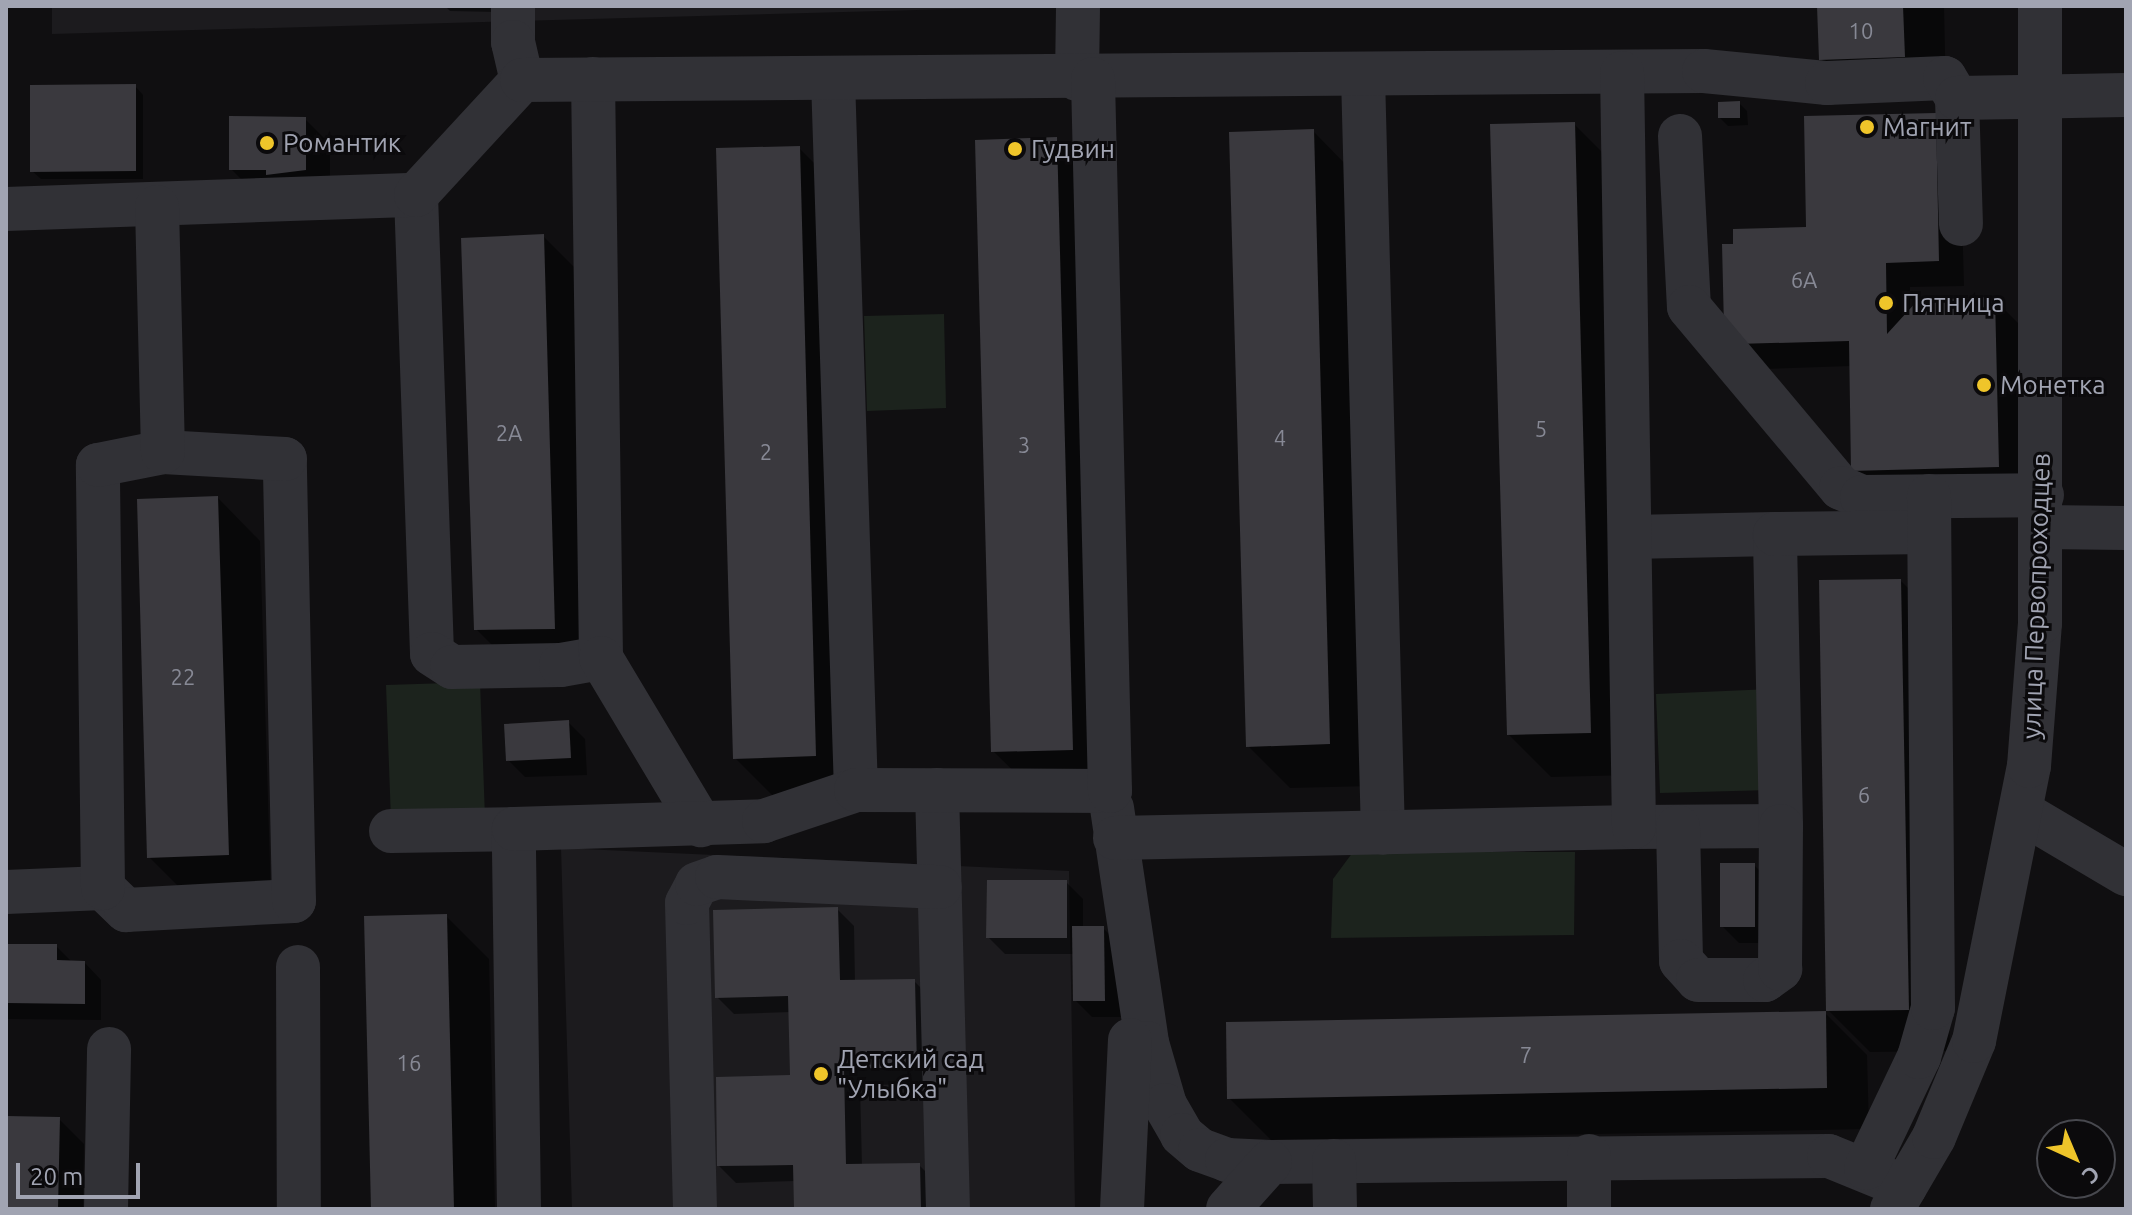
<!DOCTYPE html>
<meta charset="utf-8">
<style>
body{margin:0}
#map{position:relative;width:2132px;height:1215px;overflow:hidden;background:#100f11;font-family:Ubuntu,sans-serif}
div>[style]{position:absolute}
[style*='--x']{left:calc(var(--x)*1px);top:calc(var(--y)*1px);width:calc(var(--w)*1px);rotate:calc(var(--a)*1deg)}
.built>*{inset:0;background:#1c1b1e}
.green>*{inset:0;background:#1c231d}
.shadow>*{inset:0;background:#0007}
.building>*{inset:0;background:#3a393e}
.minor>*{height:44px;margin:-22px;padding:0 22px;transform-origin:22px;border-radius:22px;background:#313136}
.dots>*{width:22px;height:22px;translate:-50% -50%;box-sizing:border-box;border:4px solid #0b0a0c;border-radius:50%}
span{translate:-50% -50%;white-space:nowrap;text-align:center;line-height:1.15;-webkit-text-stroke:6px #0b0a0c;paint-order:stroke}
.number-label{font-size:22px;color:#878995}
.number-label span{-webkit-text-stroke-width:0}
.poi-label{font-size:26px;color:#a1a4b2}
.left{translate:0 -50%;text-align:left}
.street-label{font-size:26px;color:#a1a4b2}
.frame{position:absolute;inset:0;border:8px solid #a1a4b2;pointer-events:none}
.north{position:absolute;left:2036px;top:1119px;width:80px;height:80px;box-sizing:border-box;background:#0b0a0c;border:2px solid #47484e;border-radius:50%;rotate:136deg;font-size:22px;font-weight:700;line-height:32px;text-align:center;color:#a1a4b2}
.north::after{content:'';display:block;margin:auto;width:28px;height:36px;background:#efc52a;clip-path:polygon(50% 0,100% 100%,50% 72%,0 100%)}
.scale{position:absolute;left:16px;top:1163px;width:124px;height:36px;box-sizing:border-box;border:4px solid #a1a4b2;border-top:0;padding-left:10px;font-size:24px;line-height:28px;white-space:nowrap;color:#a1a4b2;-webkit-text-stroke:6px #0b0a0c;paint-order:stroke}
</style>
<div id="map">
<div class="built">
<div style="clip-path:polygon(52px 6px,1061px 6px,52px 34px)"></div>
<div style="clip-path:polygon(561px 848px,1069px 871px,1075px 1209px,572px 1209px)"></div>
</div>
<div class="green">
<div style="clip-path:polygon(944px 314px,946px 408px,867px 411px,864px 316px)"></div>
<div style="clip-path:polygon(480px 682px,485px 817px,391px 820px,386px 685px)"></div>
<div style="clip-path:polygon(1771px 689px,1771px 790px,1660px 793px,1656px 694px)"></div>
<div style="clip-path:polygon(1353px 852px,1575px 852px,1574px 935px,1331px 938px,1333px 879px)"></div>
</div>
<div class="shadow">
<div style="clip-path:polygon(445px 6px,495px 6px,495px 12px,450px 11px)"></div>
<div style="clip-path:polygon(1819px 6px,1944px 6px,1946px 98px,1863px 101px,1821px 59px)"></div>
<div style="clip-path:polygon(135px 86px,143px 95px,143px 179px,41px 179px,32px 171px)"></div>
<div style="clip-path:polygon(1739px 103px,1747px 111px,1748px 125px,1728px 126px,1720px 118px)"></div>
<div style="clip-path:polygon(305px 119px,330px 144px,330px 194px,256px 194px,231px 169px)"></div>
<div style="clip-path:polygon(1574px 124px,1616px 166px,1633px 775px,1551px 777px,1509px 735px)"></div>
<div style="clip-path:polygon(1313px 131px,1355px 174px,1372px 786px,1290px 788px,1248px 746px)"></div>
<div style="clip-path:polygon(1056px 139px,1099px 182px,1115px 791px,1036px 793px,993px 751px)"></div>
<div style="clip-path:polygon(1960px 140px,1964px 286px,1910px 287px,1910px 312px,1994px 299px,2019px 324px,2023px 491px,1878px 495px,1853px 470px,1851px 366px,1763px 369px,1738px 344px,1808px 229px)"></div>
<div style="clip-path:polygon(799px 148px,841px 190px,857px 798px,777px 800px,735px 758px)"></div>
<div style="clip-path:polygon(543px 236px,585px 278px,596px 670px,518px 671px,476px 629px)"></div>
<div style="clip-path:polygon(218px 498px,260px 541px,271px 897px,192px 900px,149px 857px)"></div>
<div style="clip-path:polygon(1901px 581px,1943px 623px,1950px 1051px,1870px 1052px,1828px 1010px)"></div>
<div style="clip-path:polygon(6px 590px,8px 592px,9px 620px,6px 620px)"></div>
<div style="clip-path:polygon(568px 722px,585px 739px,587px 775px,525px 777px,508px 760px)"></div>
<div style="clip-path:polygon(1754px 865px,1771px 882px,1771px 943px,1739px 943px,1722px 926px)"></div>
<div style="clip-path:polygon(1066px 882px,1083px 899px,1083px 928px,1103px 928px,1120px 945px,1122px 1017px,1092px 1017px,1075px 1000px,1074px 954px,1005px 954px,988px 937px)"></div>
<div style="clip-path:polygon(837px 909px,854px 926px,855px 982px,914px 981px,931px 998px,933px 1084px,860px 1085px,862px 1166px,919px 1165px,936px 1182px,937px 1209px,796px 1209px,795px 1181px,736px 1183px,719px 1166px,792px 1077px,791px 1012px,734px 1014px,717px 997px)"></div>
<div style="clip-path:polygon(446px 916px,489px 959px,495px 1209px,373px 1209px)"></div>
<div style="clip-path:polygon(6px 946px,56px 946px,72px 962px,84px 962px,101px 980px,101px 1020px,6px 1019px)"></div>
<div style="clip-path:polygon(1825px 1013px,1867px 1055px,1869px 1129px,1271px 1140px,1229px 1098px)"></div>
<div style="clip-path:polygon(6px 1118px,59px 1119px,84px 1144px,83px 1209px,6px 1209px)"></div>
</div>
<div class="building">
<div style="clip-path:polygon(1817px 6px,1903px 6px,1905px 57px,1819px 60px)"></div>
<div style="clip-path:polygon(136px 84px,136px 171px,30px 172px,30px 85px)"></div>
<div style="clip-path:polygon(1740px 101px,1740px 118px,1718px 118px,1718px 102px)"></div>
<div style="clip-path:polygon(1936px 113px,1939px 261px,1886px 263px,1887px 334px,1918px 300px,1995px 297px,1999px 467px,1851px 471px,1849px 341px,1736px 344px,1724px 328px,1722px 244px,1733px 244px,1733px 229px,1806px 227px,1804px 116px)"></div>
<div style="clip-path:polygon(229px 116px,306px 117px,306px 170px,266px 175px,266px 170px,229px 170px)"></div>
<div style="clip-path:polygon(1575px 122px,1591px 733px,1507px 735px,1490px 124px)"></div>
<div style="clip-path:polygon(1314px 129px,1330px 744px,1246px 747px,1229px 132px)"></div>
<div style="clip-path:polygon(1057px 137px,1073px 750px,991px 752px,975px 140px)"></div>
<div style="clip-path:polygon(800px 146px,816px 756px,733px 759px,716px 148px)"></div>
<div style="clip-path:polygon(544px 234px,555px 629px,474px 630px,461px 238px)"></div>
<div style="clip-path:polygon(218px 496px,229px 855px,147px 858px,137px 499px)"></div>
<div style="clip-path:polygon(1901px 579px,1909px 1010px,1826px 1011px,1819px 580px)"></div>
<div style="clip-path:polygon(569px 720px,571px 758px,506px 761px,504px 724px)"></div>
<div style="clip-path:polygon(1720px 863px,1755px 863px,1755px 927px,1720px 927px)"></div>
<div style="clip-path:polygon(987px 880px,1067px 880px,1067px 938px,986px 938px)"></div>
<div style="clip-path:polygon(838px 907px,840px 980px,915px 979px,917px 1067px,844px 1069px,846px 1164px,920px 1163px,921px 1209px,794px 1209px,793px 1165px,717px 1166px,716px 1077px,790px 1075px,788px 996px,715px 998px,713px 910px)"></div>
<div style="clip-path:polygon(447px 914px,454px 1209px,371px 1209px,364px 916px)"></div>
<div style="clip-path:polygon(1072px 926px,1104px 926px,1105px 1001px,1073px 1001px)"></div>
<div style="clip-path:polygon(6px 944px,57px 944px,57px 960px,85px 961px,85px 1004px,6px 1003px)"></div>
<div style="clip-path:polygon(1826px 1011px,1827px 1088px,1227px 1099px,1226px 1022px)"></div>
<div style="clip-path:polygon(6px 1116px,60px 1117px,58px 1209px,6px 1209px)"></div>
</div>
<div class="minor">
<div style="--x:513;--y:6;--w:36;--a:90"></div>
<div style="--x:513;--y:42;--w:39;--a:77"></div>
<div style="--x:1363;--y:76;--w:757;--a:88.49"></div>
<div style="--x:833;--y:79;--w:711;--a:88.15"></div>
<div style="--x:1077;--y:79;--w:73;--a:-89.2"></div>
<div style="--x:1957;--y:98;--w:126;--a:88.2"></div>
<div style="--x:1680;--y:136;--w:171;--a:87"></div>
<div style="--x:1689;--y:307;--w:236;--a:50"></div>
<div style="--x:1841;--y:488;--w:23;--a:23"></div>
<div style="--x:1862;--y:497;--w:180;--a:-0.6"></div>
<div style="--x:416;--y:195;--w:459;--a:88"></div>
<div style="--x:432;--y:654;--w:24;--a:33"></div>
<div style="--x:452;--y:667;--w:109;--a:-1.1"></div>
<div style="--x:561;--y:665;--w:41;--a:-9.9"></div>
<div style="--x:601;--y:658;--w:579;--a:-90.79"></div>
<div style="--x:6;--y:209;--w:410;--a:-2"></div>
<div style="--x:416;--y:195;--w:156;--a:-47.3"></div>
<div style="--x:522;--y:80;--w:1182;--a:-0.44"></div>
<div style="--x:1704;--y:71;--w:124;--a:5.6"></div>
<div style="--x:1827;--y:83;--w:118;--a:-2.4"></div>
<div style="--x:1945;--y:78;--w:23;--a:59"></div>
<div style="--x:1957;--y:98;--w:169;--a:-1"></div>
<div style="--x:2042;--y:527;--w:84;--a:0.7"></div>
<div style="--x:1630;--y:537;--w:145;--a:-1.2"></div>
<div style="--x:601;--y:658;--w:195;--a:59.1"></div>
<div style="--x:937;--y:790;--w:419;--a:88.5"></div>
<div style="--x:1112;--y:808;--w:238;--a:81.5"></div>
<div style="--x:1147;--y:1043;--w:65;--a:73.8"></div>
<div style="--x:1165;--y:1105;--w:34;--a:60"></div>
<div style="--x:1182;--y:1135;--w:23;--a:40"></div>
<div style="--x:1200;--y:1150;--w:29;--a:20"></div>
<div style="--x:1227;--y:1160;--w:43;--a:2.7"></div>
<div style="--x:1270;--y:1162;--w:559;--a:-0.61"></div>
<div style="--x:1829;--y:1156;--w:82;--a:22.2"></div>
<div style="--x:2021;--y:812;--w:122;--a:30.6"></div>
<div style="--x:1634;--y:827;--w:147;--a:-0.4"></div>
<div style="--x:1781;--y:826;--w:292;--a:-91.2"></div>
<div style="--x:1775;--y:534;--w:154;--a:-0.7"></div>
<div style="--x:1678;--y:827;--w:134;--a:88.7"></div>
<div style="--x:1681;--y:961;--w:25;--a:48"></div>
<div style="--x:1698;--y:980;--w:67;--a:0"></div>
<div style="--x:1765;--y:980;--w:19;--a:-36"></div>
<div style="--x:1780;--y:969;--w:143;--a:-89.6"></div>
<div style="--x:391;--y:831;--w:123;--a:-0.9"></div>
<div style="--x:1115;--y:838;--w:519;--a:-1.21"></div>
<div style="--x:1634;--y:827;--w:754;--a:-90.91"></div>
<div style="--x:103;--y:888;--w:32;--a:44"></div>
<div style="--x:126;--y:910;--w:168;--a:-3.1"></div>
<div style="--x:294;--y:901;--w:442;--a:-91.2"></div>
<div style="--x:285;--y:459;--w:122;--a:-176.7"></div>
<div style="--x:6;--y:892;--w:97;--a:-2.4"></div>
<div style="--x:103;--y:888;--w:423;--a:-90.7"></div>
<div style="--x:98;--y:465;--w:66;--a:-11.3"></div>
<div style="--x:163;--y:452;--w:245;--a:-91.4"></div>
<div style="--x:298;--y:967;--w:242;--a:89.8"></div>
<div style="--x:1589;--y:1156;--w:53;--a:90"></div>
<div style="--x:1334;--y:1161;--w:48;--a:88.8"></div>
<div style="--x:1866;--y:1168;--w:123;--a:-64.5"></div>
<div style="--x:1919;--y:1057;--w:51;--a:-74.1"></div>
<div style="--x:1933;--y:1008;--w:512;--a:-90.45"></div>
<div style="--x:106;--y:1209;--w:160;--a:-88.9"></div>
<div style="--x:519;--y:1209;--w:380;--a:-90.8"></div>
<div style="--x:514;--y:829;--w:250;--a:-1.8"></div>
<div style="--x:764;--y:821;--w:97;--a:-18.6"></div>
<div style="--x:856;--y:790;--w:254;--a:0.2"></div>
<div style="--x:1110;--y:791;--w:712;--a:-91.37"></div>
<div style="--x:695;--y:1209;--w:306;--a:-91.5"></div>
<div style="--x:687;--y:903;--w:21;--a:-62"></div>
<div style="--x:697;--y:884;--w:21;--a:-19"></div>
<div style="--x:717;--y:877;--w:223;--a:2.6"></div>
<div style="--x:1122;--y:1209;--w:169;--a:-87.3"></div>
<div style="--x:1228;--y:1209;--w:63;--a:-48.2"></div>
<div style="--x:1892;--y:1209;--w:83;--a:-59.7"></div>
<div style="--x:1934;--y:1137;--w:104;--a:-67.4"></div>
<div style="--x:1974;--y:1041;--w:280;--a:-78.7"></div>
<div style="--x:2029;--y:766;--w:143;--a:-85.6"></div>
<div style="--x:2040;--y:623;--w:617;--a:-90"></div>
</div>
<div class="dots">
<div style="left:1867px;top:127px;background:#efc52a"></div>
<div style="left:267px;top:143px;background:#efc52a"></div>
<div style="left:1015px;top:149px;background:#efc52a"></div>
<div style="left:1886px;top:303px;background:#efc52a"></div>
<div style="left:1984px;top:385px;background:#efc52a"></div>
<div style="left:821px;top:1074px;background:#efc52a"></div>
</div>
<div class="number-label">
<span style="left:1861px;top:31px">10</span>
<span style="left:1804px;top:280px">6А</span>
<span style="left:1541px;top:429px">5</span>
<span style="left:509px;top:433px">2А</span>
<span style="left:1280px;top:438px">4</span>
<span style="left:1024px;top:445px">3</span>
<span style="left:766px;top:452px">2</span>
<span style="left:183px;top:677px">22</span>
<span style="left:1864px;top:795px">6</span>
<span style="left:1526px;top:1055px">7</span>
<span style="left:409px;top:1063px">16</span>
</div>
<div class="poi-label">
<span class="left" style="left:1883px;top:127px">Магнит</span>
<span class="left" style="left:283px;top:143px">Романтик</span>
<span class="left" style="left:1031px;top:149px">Гудвин</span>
<span class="left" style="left:1902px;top:303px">Пятница</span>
<span class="left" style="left:2000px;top:385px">Монетка</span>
<span class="left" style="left:837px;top:1074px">Детский сад<br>"Улыбка"</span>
</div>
<div class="street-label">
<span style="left:2036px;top:596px;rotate:-88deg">улица Первопроходцев</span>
</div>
<div class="frame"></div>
<div class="north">С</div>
<div class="scale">20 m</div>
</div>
